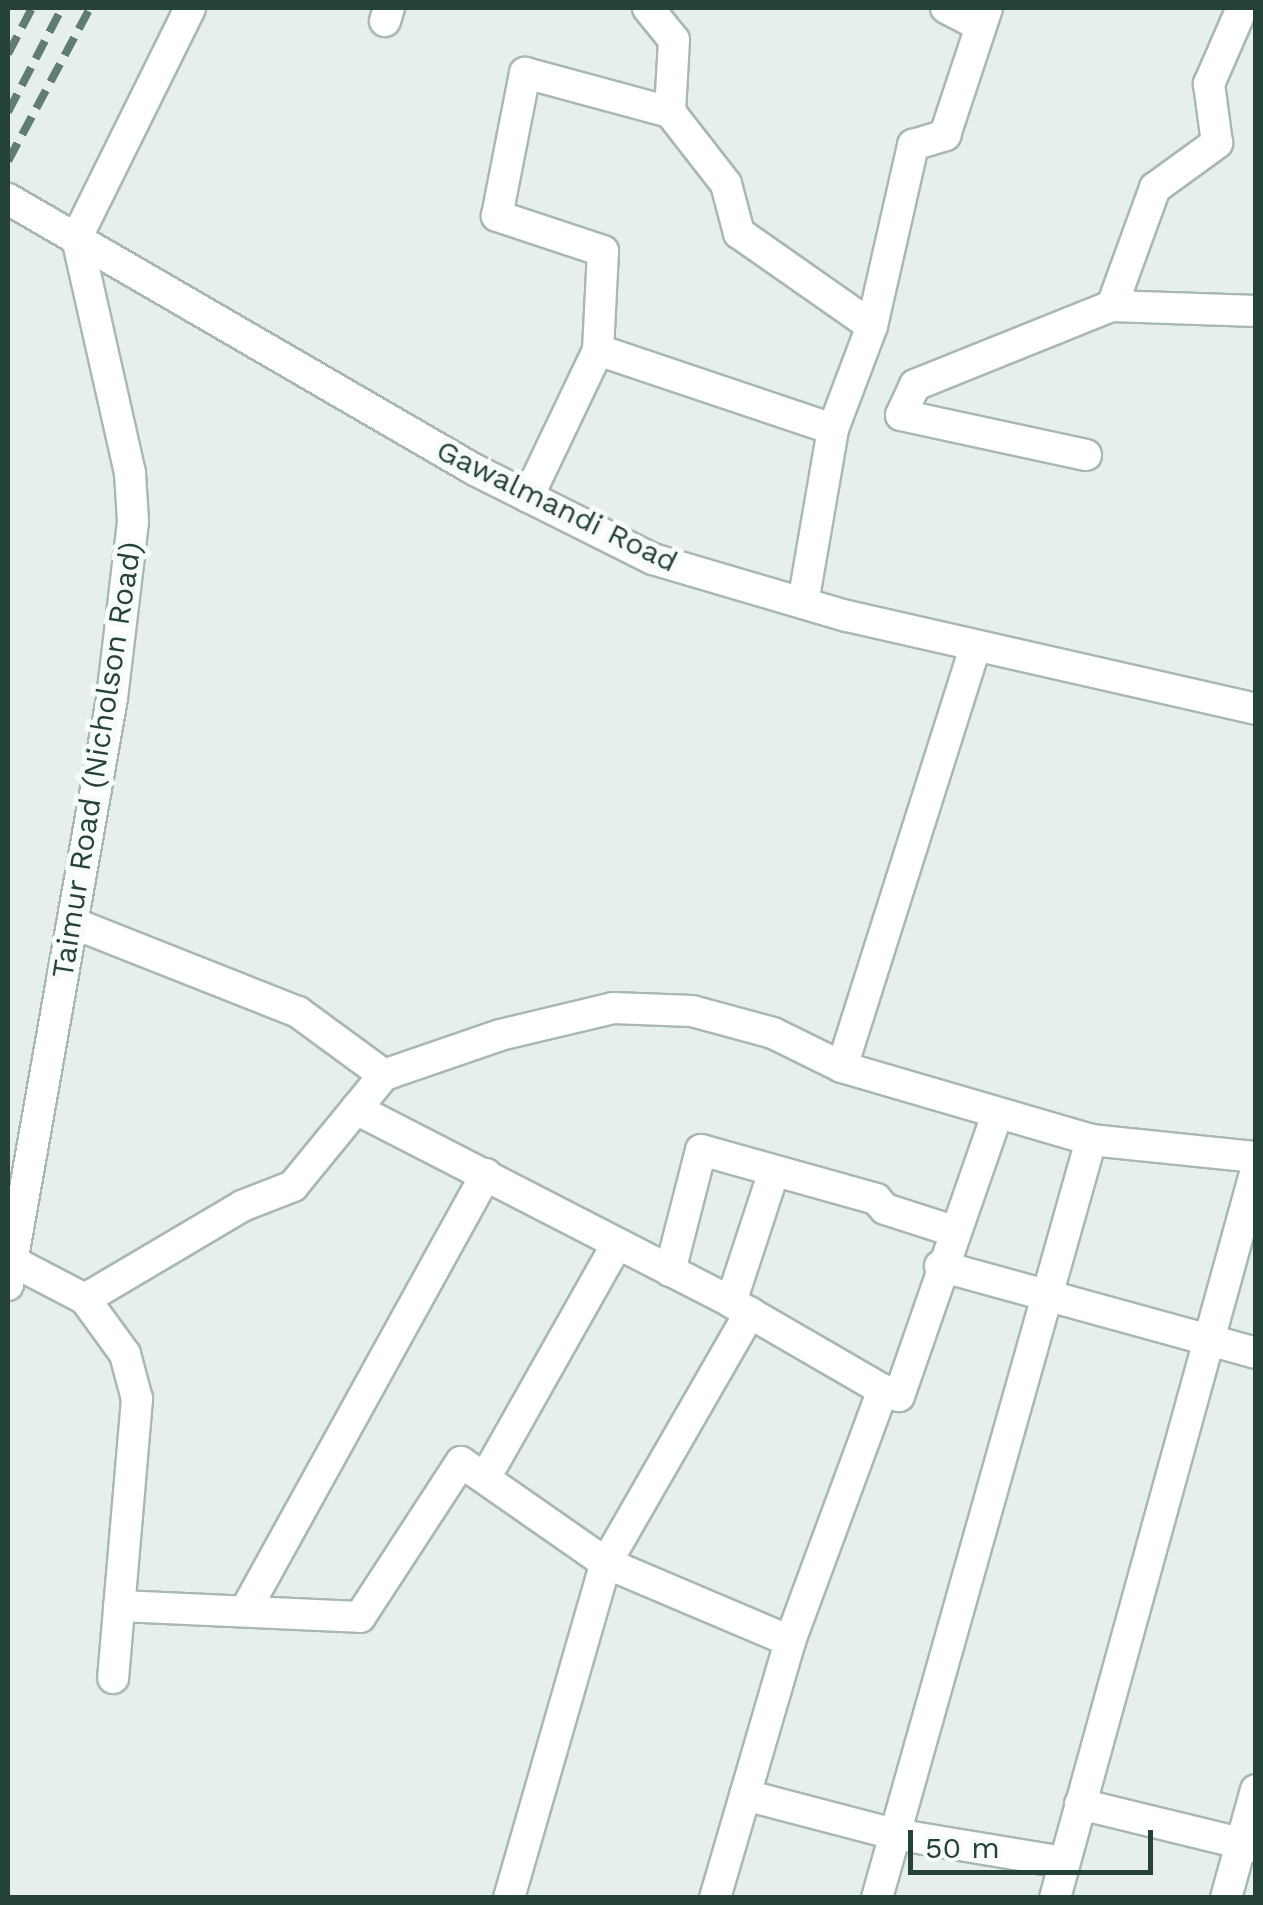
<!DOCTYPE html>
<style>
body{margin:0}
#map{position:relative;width:1263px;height:1905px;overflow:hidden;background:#e6efeb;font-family:"Work Sans",sans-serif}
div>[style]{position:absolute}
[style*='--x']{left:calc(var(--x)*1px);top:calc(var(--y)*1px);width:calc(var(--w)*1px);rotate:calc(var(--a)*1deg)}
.roads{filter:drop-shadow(2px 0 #a8b8b2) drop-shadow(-2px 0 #a8b8b2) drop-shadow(0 2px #a8b8b2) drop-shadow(0 -2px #a8b8b2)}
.street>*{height:30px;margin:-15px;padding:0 15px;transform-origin:15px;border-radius:15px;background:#fff}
.secondary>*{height:30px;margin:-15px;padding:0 15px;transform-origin:15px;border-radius:15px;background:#fff}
.rail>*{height:8px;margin-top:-4px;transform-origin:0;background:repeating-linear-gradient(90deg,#5f7d75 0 20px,transparent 0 30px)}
span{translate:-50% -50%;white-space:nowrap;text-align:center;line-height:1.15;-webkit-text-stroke:10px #f7fbf9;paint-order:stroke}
.street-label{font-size:30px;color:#24423a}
.frame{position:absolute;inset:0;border:10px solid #24423a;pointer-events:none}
.scale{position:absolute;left:908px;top:1830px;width:245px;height:45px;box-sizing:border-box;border:5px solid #24423a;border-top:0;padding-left:12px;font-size:30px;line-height:35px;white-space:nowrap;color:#24423a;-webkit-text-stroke:8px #f7fbf9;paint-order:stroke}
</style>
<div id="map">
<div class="roads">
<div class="street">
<div style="--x:648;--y:8;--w:41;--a:50.9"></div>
<div style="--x:674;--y:40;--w:72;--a:93.2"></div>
<div style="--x:946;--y:8;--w:39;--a:27"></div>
<div style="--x:385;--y:21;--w:14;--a:-73"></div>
<div style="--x:1112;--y:306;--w:144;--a:2"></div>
<div style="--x:598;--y:350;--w:248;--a:18.6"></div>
<div style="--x:1086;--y:455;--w:189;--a:-167.8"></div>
<div style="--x:901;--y:415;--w:33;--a:-65"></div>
<div style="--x:915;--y:385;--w:212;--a:-21.9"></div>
<div style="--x:1112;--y:306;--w:126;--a:-70"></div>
<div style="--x:1155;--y:188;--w:77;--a:-36"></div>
<div style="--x:1217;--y:143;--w:60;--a:-97.7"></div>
<div style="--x:1209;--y:84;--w:83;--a:-66.5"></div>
<div style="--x:528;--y:497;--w:163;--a:-64.5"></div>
<div style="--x:598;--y:350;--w:99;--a:-87.1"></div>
<div style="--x:603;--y:251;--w:112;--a:-161.7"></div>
<div style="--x:497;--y:216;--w:146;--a:-78.9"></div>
<div style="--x:525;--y:73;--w:150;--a:15.1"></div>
<div style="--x:670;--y:112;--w:91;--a:52.1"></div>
<div style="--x:726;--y:184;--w:51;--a:75.1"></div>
<div style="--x:739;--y:233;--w:162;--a:35"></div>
<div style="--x:803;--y:603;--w:177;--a:-80.2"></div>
<div style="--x:833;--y:429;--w:110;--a:-69.3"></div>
<div style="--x:872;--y:326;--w:186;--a:-77.2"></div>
<div style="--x:913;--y:145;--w:34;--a:-17"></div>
<div style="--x:945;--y:135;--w:134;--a:-71.7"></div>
<div style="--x:73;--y:923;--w:242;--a:21.6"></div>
<div style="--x:298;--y:1012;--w:107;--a:36.2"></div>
<div style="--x:842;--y:1067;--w:440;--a:-72.4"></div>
<div style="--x:356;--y:1109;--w:422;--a:27.2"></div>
<div style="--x:731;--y:1302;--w:176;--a:30.1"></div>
<div style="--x:14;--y:1262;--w:80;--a:27.5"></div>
<div style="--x:85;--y:1299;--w:68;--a:54"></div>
<div style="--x:125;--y:1354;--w:47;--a:75.1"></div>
<div style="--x:137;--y:1399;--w:280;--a:94.9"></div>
<div style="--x:940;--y:1266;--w:328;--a:15.4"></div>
<div style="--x:670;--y:1271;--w:125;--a:-75.6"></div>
<div style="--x:701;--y:1150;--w:182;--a:15.6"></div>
<div style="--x:876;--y:1199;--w:13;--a:48"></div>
<div style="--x:885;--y:1209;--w:71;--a:17.9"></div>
<div style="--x:85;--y:1299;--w:182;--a:-30.6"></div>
<div style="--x:242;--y:1206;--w:55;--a:-21.4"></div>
<div style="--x:293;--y:1186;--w:144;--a:-50.7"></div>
<div style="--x:384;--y:1075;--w:123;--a:-19"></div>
<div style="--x:500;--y:1035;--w:116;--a:-13.4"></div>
<div style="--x:613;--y:1008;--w:79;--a:2.2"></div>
<div style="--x:692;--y:1011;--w:84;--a:15.2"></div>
<div style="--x:773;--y:1033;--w:77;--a:26.2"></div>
<div style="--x:842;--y:1067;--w:259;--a:16.3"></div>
<div style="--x:1091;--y:1140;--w:166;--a:5.9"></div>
<div style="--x:731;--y:1302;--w:138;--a:-71.8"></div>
<div style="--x:493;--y:1464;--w:253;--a:-60.6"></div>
<div style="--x:119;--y:1606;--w:241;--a:2.6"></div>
<div style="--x:360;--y:1617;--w:185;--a:-56.9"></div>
<div style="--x:461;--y:1462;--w:177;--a:34.9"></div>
<div style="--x:606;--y:1563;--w:200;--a:23"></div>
<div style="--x:245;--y:1611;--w:499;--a:-61.1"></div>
<div style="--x:745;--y:1795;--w:154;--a:14.7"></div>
<div style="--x:894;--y:1834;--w:172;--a:9.4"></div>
<div style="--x:1080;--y:1804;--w:181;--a:13.7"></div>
<div style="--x:509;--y:1898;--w:349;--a:-73.9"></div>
<div style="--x:606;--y:1563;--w:289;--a:-60.1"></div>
<div style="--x:715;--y:1898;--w:268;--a:-73.7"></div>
<div style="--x:790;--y:1641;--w:268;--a:-69.7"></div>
<div style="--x:883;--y:1390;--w:17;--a:21"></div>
<div style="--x:899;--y:1396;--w:299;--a:-70.8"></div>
<div style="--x:877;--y:1898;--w:788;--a:-74.23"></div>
<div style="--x:1055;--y:1898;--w:755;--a:-74.57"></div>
<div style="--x:1226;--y:1898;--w:112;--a:-74.5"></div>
</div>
<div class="secondary">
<div style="--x:8;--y:199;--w:540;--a:30.13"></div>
<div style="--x:475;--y:470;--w:199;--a:26.6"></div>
<div style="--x:653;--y:559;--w:202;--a:16.4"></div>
<div style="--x:847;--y:616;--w:419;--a:12.8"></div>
<div style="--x:77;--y:237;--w:255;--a:-63.7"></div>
<div style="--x:8;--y:1285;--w:596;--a:-79.95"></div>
<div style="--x:112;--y:698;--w:178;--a:-83.2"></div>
<div style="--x:133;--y:521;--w:48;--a:-93.6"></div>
<div style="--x:130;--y:473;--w:242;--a:-102.7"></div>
</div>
</div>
<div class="rail">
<div style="--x:8;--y:54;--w:52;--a:-62.4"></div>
<div style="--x:8;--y:112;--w:117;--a:-62.6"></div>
<div style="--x:8;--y:161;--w:174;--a:-61.8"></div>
</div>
<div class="street-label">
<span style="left:557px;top:506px;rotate:26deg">Gawalmandi Road</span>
<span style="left:97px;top:760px;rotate:-81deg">Taimur Road (Nicholson Road)</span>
</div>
<div class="frame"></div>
<div class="scale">50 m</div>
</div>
